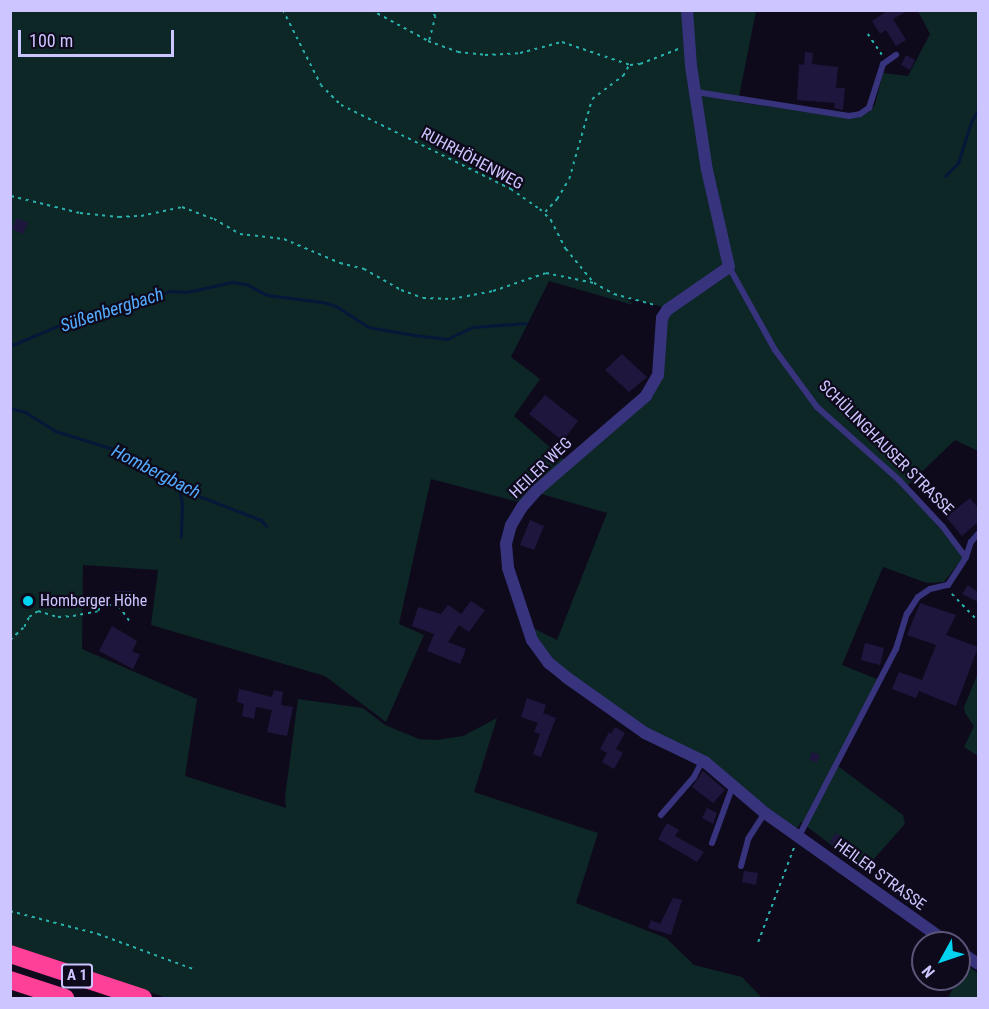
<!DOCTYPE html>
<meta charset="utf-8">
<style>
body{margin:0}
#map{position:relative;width:989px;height:1009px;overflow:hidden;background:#0e0a1c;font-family:"Roboto Condensed",sans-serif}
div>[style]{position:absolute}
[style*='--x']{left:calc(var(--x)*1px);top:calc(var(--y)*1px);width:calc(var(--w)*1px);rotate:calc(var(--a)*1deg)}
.green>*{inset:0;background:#0d2626}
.stream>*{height:3px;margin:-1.5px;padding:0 1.5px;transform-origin:1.5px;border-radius:1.5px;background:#061839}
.building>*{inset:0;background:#1f163e}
.path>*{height:1.5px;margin-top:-0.75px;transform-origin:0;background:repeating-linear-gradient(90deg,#27b1ac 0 3px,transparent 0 7.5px)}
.lane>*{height:6px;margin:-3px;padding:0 3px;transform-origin:3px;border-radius:3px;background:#37337d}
.street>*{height:12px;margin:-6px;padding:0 6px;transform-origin:6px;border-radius:6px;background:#37337d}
.highway>*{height:18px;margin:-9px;padding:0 9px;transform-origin:9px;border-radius:9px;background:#ff4098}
.dots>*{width:16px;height:16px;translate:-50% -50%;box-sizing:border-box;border:3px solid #0e0a1c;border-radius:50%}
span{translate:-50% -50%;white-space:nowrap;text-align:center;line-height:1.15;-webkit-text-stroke:4.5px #0e0a1c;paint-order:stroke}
.shield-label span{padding:2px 4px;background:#0e0a1c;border:2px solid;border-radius:4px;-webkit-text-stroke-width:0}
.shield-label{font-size:15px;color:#cdc5ff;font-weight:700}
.street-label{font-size:16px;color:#cdc5ff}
.poi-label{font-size:16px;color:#cdc5ff}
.left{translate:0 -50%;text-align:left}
.water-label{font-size:18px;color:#53acff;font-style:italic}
.frame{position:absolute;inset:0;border:12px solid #cdc5ff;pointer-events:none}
.north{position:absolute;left:911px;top:931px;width:60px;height:60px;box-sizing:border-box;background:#0e0a1c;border:2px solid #5a5577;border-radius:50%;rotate:230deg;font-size:16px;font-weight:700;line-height:24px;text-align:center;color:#cdc5ff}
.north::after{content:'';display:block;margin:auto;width:21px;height:27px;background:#00d3f0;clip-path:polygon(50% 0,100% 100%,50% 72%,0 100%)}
.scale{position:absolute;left:18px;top:30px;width:156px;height:27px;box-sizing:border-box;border:3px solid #cdc5ff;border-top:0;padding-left:8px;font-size:18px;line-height:21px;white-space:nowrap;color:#cdc5ff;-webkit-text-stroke:4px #0e0a1c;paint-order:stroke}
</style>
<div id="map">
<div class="green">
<div style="clip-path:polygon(11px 11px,756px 11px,738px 102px,851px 118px,869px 112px,875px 105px,883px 73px,908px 76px,930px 34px,918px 11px,978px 11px,978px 451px,955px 440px,908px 485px,819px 405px,777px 349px,729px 269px,667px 308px,627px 298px,633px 305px,549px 281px,511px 357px,540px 379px,514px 416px,566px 461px,519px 502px,431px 479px,399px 624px,424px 635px,386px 722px,325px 676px,151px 625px,158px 570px,83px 565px,82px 649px,197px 699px,185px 776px,286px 808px,285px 797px,298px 699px,363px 708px,385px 725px,419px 739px,436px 740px,463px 736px,497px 718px,474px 792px,598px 833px,576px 903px,666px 938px,694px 965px,742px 977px,762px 998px,167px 998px,11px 945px)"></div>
<div style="clip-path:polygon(730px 271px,773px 352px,816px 407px,899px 481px,964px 556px,944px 582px,927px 583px,883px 567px,842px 665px,877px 679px,834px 763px,903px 815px,905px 824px,864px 870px,801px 822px,795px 832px,738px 785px,646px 731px,552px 662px,529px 626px,557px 640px,607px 513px,538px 493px,648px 398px,664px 319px)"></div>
<div style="clip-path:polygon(978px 673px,978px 756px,964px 747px,974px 726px,965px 713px,964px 707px)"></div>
<div style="clip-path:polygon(965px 964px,978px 973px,978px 998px,948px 998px)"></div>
</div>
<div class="stream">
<div style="--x:945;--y:176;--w:18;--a:-45"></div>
<div style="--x:958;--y:163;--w:43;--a:-72.4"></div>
<div style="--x:971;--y:122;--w:14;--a:-60"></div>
<div style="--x:10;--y:346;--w:62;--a:-22.8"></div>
<div style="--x:67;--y:322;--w:51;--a:-12.4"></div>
<div style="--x:117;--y:311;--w:57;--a:-20.7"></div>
<div style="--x:170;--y:291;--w:17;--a:3"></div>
<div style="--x:187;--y:292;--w:46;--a:-12.5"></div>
<div style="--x:232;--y:282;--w:14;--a:8"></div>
<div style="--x:246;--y:284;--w:24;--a:28"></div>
<div style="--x:267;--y:295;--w:56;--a:7.1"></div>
<div style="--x:323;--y:302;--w:14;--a:17"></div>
<div style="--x:336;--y:306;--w:38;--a:33"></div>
<div style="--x:368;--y:327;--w:47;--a:9.9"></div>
<div style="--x:414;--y:335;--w:33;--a:7"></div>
<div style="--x:447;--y:339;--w:29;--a:-25"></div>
<div style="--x:473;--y:327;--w:53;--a:-4.3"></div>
<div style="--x:10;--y:408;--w:16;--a:15"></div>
<div style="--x:25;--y:412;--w:36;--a:32"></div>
<div style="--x:55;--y:431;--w:61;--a:17.2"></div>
<div style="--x:113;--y:449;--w:41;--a:24.7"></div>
<div style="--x:150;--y:466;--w:17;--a:40"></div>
<div style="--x:163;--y:477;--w:32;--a:30"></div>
<div style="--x:191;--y:493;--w:75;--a:21.1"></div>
<div style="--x:261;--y:520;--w:8;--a:50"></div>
<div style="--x:179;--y:488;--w:16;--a:79"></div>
<div style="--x:182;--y:504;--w:33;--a:92"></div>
</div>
<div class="building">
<div style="clip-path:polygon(889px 10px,909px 10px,893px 19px,906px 40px,896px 46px,886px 30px,880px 34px,872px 21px)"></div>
<div style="clip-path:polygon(805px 52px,813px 53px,812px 64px,838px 67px,836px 88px,845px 88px,843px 110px,834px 108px,835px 103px,797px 100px,799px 64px,804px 65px)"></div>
<div style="clip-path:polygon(906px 55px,915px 60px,910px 70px,901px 65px)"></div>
<div style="clip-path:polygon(17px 218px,28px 223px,23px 234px,12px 229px)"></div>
<div style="clip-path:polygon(622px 354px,647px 377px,629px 392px,605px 370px)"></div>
<div style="clip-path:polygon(545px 395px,578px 421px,563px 441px,529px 414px)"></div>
<div style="clip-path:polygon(970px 498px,978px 508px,978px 522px,962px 536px,946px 517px)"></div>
<div style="clip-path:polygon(530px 520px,544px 526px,534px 550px,520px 545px)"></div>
<div style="clip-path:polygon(968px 585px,978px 592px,978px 602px,962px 594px)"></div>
<div style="clip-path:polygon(116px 591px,133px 591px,133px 600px,116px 601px)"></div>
<div style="clip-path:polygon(471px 601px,485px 610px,469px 632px,459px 625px,448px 642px,466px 649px,460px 664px,427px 651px,434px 634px,412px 626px,418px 607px,441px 614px,448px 605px,461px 614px)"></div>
<div style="clip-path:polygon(920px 603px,956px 615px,946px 635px,978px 647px,956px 706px,919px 691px,916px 698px,892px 689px,899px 672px,922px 680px,936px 645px,907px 635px)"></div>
<div style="clip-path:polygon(112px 626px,137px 641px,132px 652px,140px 654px,133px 669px,99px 651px)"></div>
<div style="clip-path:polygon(865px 643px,884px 648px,880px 665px,861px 660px)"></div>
<div style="clip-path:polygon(239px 689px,272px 697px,274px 690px,283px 692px,281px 705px,293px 707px,287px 736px,267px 732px,272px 710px,256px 707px,254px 719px,242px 716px,244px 704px,237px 702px)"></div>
<div style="clip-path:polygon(527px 698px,546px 705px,543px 713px,556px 718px,541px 757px,533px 754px,540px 734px,534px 732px,538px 723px,521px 717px)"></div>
<div style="clip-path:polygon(615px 727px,625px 733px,616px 749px,623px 753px,614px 769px,602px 762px,607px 753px,600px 749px,609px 732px,611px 734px)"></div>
<div style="clip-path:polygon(812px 752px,820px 755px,817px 763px,809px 760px)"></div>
<div style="clip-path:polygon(703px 771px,725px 790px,713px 803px,692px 787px)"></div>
<div style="clip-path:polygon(707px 808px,717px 813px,713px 824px,702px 818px)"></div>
<div style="clip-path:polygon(667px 823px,679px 830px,675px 836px,704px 852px,697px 862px,658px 839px)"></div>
<div style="clip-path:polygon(836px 833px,855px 846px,848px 855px,829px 842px)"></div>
<div style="clip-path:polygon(744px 871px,758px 873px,756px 885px,742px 882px)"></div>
<div style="clip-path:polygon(673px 898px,682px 900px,671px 935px,648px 928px,651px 920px,660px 924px)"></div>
</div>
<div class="path">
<div style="--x:283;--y:10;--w:84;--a:63.1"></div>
<div style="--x:321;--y:85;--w:28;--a:45"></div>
<div style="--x:341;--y:105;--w:190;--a:26.3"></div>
<div style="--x:511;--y:189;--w:35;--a:35"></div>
<div style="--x:540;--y:209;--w:16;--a:45"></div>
<div style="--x:551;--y:220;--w:33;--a:63"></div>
<div style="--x:566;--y:249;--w:44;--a:50.5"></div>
<div style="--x:594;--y:283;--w:23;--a:29"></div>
<div style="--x:614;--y:294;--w:42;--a:15"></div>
<div style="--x:371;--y:10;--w:65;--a:28.5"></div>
<div style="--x:428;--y:41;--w:32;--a:20"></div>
<div style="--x:458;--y:52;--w:27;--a:6"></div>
<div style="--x:485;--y:55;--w:35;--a:-3"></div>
<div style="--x:520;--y:53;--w:43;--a:-14.7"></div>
<div style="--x:562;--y:42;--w:72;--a:18.7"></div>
<div style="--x:630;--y:65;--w:10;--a:-6"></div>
<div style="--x:640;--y:64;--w:41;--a:-21.5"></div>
<div style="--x:868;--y:34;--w:25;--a:56"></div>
<div style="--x:429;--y:40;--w:24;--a:-75"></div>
<div style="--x:435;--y:17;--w:8;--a:-113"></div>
<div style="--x:11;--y:196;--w:71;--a:13.8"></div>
<div style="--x:80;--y:213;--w:39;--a:6"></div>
<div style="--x:119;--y:217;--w:22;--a:-3"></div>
<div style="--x:141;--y:216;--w:42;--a:-12.4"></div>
<div style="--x:182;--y:207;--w:34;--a:21"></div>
<div style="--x:214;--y:219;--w:30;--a:30"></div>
<div style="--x:240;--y:234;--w:44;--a:6.5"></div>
<div style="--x:284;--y:239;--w:61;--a:23.2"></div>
<div style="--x:340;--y:263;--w:25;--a:14"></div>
<div style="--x:364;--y:269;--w:43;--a:29.6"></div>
<div style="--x:401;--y:290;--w:23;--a:20"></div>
<div style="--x:423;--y:298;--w:29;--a:2"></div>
<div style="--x:452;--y:299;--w:42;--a:-11"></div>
<div style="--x:493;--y:291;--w:56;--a:-18.8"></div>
<div style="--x:546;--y:273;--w:49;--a:11.8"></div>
<div style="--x:545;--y:212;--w:18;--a:-47"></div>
<div style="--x:557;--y:199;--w:23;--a:-59"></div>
<div style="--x:569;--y:179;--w:83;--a:-74"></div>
<div style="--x:592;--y:99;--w:39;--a:-37"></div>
<div style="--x:623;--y:76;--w:13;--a:-61"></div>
<div style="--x:952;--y:594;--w:37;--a:46"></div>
<div style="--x:10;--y:640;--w:19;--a:-43"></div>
<div style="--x:24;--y:627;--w:11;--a:-63"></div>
<div style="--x:29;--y:617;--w:11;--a:-34"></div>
<div style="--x:38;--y:611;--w:21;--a:17"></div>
<div style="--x:58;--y:617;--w:15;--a:-4"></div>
<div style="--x:73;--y:616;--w:25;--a:-11"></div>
<div style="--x:98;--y:611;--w:8;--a:-67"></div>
<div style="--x:101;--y:604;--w:18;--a:6"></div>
<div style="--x:119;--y:606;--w:19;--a:55"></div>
<div style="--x:10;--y:911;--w:91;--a:14.6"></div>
<div style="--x:98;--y:934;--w:104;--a:20.2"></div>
<div style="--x:758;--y:942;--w:102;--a:-69.2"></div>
</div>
<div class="lane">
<div style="--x:696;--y:92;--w:155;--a:8.9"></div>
<div style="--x:849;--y:116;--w:11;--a:-10"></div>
<div style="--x:860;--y:114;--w:11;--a:-34"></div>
<div style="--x:869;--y:108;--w:46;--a:-72.3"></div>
<div style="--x:883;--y:64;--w:16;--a:-35"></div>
<div style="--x:729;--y:267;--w:95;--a:61"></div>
<div style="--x:775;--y:350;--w:71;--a:53.6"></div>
<div style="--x:817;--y:407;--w:111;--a:41.7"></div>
<div style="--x:900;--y:481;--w:63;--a:46.9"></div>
<div style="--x:943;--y:527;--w:38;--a:53"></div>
<div style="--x:661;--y:815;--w:50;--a:-49"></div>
<div style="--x:694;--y:777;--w:18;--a:-63"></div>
<div style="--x:799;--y:836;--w:211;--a:-62.6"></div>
<div style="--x:896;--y:649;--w:37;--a:-73"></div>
<div style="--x:907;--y:614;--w:20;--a:-57"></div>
<div style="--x:918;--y:597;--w:14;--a:-34"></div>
<div style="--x:930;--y:589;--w:18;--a:-13"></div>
<div style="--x:948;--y:585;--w:33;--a:-57"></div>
<div style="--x:966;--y:557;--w:16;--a:-72"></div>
<div style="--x:971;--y:542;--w:11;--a:-49"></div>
<div style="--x:712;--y:843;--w:62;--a:-70.1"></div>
<div style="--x:741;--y:866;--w:28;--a:-75"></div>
<div style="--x:748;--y:839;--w:31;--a:-57"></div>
</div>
<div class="street">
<div style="--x:687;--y:10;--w:56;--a:85.9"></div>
<div style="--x:691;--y:66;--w:105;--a:81.3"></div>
<div style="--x:707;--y:170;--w:99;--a:77.2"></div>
<div style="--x:729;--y:267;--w:75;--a:145.3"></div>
<div style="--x:667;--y:310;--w:9;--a:122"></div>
<div style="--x:662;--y:318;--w:57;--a:94"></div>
<div style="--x:658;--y:375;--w:24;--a:120"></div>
<div style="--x:646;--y:396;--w:145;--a:139.2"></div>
<div style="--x:536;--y:491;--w:21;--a:131"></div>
<div style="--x:522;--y:507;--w:21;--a:121"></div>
<div style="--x:511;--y:525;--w:20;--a:105"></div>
<div style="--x:506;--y:544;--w:24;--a:85"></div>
<div style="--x:508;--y:568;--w:76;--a:71.6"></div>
<div style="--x:532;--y:640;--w:29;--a:54"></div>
<div style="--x:549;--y:663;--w:22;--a:39"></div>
<div style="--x:566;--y:677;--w:97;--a:35.3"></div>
<div style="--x:645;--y:733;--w:67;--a:25.8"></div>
<div style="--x:705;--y:762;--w:79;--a:40.4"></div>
<div style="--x:765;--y:813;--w:224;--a:35.4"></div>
<div style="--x:959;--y:951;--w:23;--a:34"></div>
</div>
<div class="highway">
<div style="--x:10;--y:954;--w:140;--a:18.3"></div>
<div style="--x:10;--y:980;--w:58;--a:18.1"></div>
</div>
<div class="dots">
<div style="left:28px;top:601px;background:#00d3f0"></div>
</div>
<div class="shield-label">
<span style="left:77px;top:976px">A 1</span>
</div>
<div class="street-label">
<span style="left:472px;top:159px;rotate:28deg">RUHRHÖHENWEG</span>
<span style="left:886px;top:448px;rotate:45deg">SCHÜLINGHAUSER STRASSE</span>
<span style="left:541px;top:468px;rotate:-44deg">HEILER WEG</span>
<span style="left:880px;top:875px;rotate:36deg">HEILER STRASSE</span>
</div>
<div class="poi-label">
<span class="left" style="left:40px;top:601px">Homberger Höhe</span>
</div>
<div class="water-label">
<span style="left:112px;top:310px;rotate:-18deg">Süßenbergbach</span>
<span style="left:156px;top:472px;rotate:27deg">Hombergbach</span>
</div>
<div class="frame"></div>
<div class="north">N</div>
<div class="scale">100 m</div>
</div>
